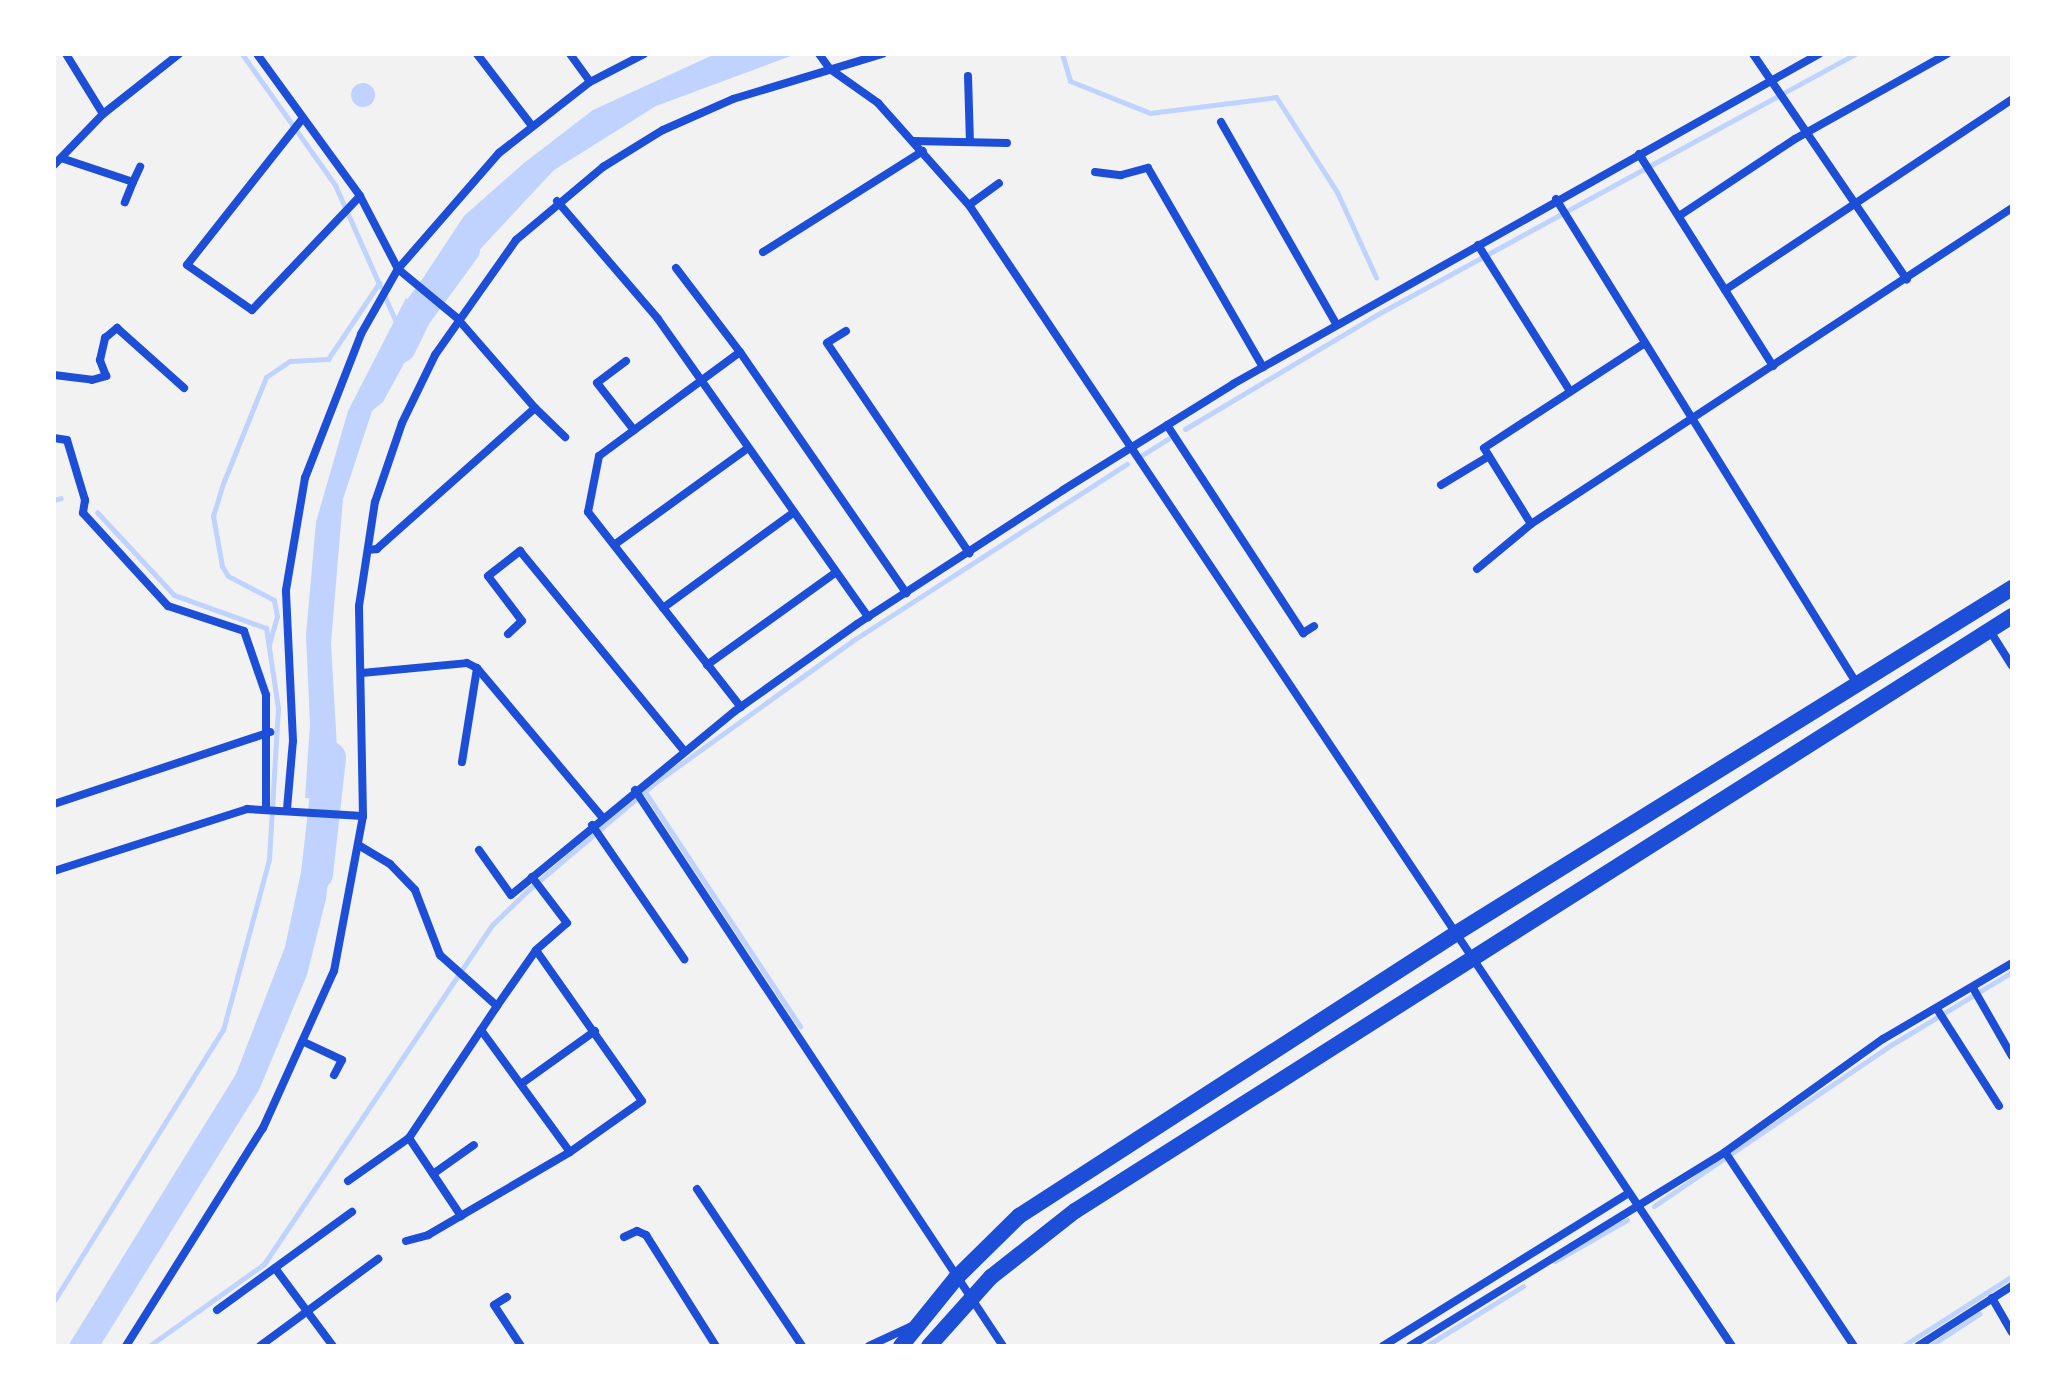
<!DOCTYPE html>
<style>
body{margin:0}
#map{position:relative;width:2066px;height:1400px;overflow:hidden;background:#f2f2f2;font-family:Helvetica,sans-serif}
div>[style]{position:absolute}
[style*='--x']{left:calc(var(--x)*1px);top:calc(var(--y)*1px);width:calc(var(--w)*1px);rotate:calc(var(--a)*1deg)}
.water>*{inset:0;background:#bfd3fe}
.round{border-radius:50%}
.stream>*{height:5px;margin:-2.5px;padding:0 2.5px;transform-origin:2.5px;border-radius:2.5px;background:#bfd3fe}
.river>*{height:32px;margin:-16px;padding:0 16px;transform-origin:16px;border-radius:16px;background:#bfd3fe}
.minor>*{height:8px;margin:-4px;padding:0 4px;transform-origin:4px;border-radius:4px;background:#1d4ed8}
.trunk>*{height:16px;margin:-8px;padding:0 8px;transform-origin:8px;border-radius:8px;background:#1d4ed8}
span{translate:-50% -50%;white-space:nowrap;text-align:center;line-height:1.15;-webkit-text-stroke:7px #fff;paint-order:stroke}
.frame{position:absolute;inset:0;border:56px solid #fff;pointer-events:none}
</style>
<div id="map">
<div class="water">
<div style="clip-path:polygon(715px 54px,796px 54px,656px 106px,554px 170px,443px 289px,425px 275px,464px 216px,524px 163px,593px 110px)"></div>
<div class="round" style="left:351px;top:83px;width:24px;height:24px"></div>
<div style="clip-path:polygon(406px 298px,430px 316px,383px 402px,372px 411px,343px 499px,331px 643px,340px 801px,305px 798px,310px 724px,306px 635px,316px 522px,348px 411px)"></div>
<div style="clip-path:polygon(310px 830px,334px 832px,326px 899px,307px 975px,259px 1090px,100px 1346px,68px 1346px,236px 1074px,285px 947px)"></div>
</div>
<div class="stream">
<div style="--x:242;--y:54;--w:161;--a:54.6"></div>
<div style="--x:335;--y:185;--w:111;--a:66"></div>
<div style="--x:1062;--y:54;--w:28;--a:73"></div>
<div style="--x:1070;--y:81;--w:86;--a:21.8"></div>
<div style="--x:1150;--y:113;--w:127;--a:-7.2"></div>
<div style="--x:1276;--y:97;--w:113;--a:57.3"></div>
<div style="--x:1337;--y:192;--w:94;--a:65.4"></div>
<div style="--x:384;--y:295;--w:30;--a:66"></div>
<div style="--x:1185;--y:429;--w:225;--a:-30.8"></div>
<div style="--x:1378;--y:314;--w:543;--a:-28.59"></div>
<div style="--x:1139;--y:457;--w:34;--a:-32"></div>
<div style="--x:54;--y:500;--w:7;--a:-16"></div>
<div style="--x:269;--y:644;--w:29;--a:-74"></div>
<div style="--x:277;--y:616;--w:16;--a:-101"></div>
<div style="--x:274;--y:600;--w:52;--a:-152.4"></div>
<div style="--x:228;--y:576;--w:12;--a:-121"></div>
<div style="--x:222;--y:566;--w:51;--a:-100.2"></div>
<div style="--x:213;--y:516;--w:37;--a:-73"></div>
<div style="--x:224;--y:481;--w:112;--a:-68"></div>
<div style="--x:266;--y:377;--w:29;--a:-34"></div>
<div style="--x:290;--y:361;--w:38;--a:-3"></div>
<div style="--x:328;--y:359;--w:92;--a:-56.1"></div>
<div style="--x:645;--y:792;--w:281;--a:56.5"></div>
<div style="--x:1654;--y:1206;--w:287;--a:-34.2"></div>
<div style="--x:1891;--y:1045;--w:141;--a:-31.1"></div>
<div style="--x:1555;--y:1261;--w:83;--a:-29.7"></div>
<div style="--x:54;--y:1301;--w:319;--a:-58.1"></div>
<div style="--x:223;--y:1030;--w:177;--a:-74.9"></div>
<div style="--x:269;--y:859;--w:151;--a:-86.6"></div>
<div style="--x:278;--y:708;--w:81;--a:-98.5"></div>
<div style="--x:266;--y:628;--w:98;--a:-160.3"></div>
<div style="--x:174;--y:595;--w:113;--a:-132.9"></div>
<div style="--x:149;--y:1346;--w:141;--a:-35.5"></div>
<div style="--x:264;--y:1264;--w:409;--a:-56.1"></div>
<div style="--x:492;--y:925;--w:49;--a:-44.2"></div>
<div style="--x:527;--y:891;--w:169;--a:-40.2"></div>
<div style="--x:656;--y:782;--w:241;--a:-35.7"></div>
<div style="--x:852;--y:641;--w:327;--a:-32.8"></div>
<div style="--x:1426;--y:1346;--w:114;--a:-31.7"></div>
<div style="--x:1903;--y:1346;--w:130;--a:-32.7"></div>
<div style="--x:1930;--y:1346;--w:59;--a:-33.1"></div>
</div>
<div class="river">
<div style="--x:400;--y:347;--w:34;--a:-64"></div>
<div style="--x:415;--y:316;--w:83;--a:-53.8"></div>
<div style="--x:317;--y:874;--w:117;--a:-83.6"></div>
</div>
<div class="minor">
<div style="--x:66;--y:54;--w:70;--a:58.3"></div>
<div style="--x:257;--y:54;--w:175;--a:54"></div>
<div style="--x:360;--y:196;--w:82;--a:62.5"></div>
<div style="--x:398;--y:269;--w:77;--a:39.7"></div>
<div style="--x:457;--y:318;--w:119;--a:49.1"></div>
<div style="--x:535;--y:408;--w:212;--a:138.3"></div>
<div style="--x:377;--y:549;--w:9;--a:174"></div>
<div style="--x:477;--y:54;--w:91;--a:52.6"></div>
<div style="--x:570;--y:54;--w:34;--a:54"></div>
<div style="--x:819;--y:54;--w:19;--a:54"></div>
<div style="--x:830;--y:69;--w:59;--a:35.3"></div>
<div style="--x:878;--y:103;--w:137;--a:48.3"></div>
<div style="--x:969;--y:205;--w:1373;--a:56.23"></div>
<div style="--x:1753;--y:54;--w:273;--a:55.7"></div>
<div style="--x:968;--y:76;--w:66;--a:88.3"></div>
<div style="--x:303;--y:118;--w:187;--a:128.3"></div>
<div style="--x:187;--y:265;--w:79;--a:34.7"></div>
<div style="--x:252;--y:310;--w:157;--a:-46.5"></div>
<div style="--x:1221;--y:122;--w:232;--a:60.3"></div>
<div style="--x:913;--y:141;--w:94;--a:1.2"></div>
<div style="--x:1639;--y:154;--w:251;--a:57.7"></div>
<div style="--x:61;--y:158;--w:76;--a:18.4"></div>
<div style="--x:133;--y:182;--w:22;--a:112"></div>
<div style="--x:54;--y:165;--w:71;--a:-46.1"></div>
<div style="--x:103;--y:114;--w:97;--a:-38.3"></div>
<div style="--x:1095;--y:172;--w:26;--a:7"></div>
<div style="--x:1121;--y:175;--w:28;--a:-15"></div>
<div style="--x:1148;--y:168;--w:230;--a:60"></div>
<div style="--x:133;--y:182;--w:17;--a:-65"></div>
<div style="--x:1556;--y:199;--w:571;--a:58.18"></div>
<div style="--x:557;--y:201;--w:155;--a:49.4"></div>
<div style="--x:658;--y:319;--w:365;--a:54.8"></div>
<div style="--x:969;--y:205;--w:37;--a:-36"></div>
<div style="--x:1679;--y:216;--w:139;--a:-33.6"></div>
<div style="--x:1795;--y:139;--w:174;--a:-29.2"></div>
<div style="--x:1478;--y:245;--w:173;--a:57.8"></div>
<div style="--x:763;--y:252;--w:189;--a:-32.3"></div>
<div style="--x:676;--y:268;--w:106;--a:52.7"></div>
<div style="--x:740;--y:352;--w:175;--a:143.6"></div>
<div style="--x:599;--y:456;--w:57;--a:101.1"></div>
<div style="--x:588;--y:512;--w:248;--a:51.9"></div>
<div style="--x:1725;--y:290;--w:345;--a:-33.6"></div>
<div style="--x:846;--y:331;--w:22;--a:148"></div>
<div style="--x:827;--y:343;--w:254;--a:55.9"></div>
<div style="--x:740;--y:352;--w:293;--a:55.4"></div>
<div style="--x:626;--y:361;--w:36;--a:143"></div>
<div style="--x:597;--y:383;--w:60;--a:51.8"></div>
<div style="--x:54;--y:375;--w:38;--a:7"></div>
<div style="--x:92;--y:380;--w:15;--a:-16"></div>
<div style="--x:106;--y:376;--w:17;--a:-111"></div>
<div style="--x:100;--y:360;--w:23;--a:-77"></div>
<div style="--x:105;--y:338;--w:16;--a:-40"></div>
<div style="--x:117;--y:328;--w:90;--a:41.8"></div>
<div style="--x:535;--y:408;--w:42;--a:44"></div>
<div style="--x:1167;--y:425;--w:249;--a:56.8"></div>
<div style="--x:1303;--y:633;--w:13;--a:-32"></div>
<div style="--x:54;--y:438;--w:13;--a:9"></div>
<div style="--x:67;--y:440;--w:63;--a:73.3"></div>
<div style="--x:85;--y:500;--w:13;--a:99"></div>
<div style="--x:83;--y:513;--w:126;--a:47.6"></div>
<div style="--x:168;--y:606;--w:80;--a:18.2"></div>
<div style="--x:244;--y:631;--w:68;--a:71"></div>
<div style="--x:266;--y:695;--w:113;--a:90"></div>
<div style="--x:1441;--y:485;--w:56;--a:-31.1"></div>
<div style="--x:1531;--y:524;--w:576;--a:-33.3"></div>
<div style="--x:614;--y:545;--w:165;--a:-35.9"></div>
<div style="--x:1477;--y:569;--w:70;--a:-39.8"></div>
<div style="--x:1531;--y:524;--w:89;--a:-121.7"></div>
<div style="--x:1484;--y:448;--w:192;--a:-33.1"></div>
<div style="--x:663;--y:608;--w:161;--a:-36.2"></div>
<div style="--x:1990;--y:631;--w:41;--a:57.8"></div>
<div style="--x:508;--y:634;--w:19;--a:-43"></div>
<div style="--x:522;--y:621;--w:56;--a:-127.1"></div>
<div style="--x:488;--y:576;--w:41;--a:-38"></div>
<div style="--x:520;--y:551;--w:259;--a:50.6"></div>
<div style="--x:707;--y:665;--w:158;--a:-35.7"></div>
<div style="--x:362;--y:673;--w:105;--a:-5.4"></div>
<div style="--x:467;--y:663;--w:11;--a:27"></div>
<div style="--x:477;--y:668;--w:194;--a:50"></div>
<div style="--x:462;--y:762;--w:95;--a:-80.9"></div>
<div style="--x:635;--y:790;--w:667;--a:56.5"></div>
<div style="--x:54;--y:804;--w:228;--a:-18.4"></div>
<div style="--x:287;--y:809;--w:68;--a:-85"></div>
<div style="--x:293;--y:741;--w:151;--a:-92.7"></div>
<div style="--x:286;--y:590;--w:114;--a:-80.4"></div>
<div style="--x:305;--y:478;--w:155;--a:-68.7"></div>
<div style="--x:361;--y:334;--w:75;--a:-60.4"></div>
<div style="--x:398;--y:269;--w:154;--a:-49"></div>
<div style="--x:499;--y:153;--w:115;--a:-38"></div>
<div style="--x:590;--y:82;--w:61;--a:-27.4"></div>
<div style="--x:592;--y:825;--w:163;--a:55.5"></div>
<div style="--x:360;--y:846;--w:35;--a:31"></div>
<div style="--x:390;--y:864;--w:36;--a:46"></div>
<div style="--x:415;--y:890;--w:70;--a:69"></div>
<div style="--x:440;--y:955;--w:76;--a:41.8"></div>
<div style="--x:497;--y:1006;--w:68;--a:-55.1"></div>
<div style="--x:536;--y:950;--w:41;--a:-41.1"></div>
<div style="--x:567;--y:923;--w:58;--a:-127.3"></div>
<div style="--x:479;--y:850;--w:55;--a:54.6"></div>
<div style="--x:511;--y:895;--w:290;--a:-39.4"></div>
<div style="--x:735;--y:711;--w:150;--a:-35.5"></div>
<div style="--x:857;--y:624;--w:246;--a:-33"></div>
<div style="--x:1063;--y:490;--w:200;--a:-31.9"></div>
<div style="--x:1233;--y:384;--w:673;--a:-29.39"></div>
<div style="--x:54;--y:871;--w:203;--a:-17.8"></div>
<div style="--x:247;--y:809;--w:116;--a:3.5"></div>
<div style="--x:1973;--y:988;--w:78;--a:60.2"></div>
<div style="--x:1937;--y:1009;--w:115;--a:57.4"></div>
<div style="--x:481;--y:1030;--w:151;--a:53.9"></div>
<div style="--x:570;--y:1152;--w:88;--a:-35.3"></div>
<div style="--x:642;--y:1101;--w:184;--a:-125.1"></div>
<div style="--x:304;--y:1042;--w:42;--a:25.3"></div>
<div style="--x:342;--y:1060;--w:17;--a:118"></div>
<div style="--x:521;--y:1084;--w:91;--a:-35.6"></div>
<div style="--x:409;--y:1138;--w:94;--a:56.3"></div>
<div style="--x:1725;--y:1152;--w:233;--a:56.4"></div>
<div style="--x:433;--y:1174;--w:50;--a:-35.3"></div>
<div style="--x:348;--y:1181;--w:75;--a:-35.2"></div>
<div style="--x:409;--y:1138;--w:159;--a:-56.3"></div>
<div style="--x:697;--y:1189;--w:189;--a:56.2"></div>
<div style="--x:624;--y:1237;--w:14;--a:-25"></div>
<div style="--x:637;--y:1231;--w:10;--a:24"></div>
<div style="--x:646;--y:1235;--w:131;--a:57.8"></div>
<div style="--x:406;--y:1241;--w:23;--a:-15"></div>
<div style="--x:428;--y:1235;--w:164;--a:-30.3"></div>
<div style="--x:275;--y:1268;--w:97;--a:53.4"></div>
<div style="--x:507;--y:1297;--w:15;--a:148"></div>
<div style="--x:494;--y:1305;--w:49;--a:56.6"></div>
<div style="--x:1992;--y:1298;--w:39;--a:60"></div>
<div style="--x:217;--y:1310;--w:167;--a:-36"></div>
<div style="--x:126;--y:1346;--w:257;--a:-57.9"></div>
<div style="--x:263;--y:1128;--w:172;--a:-65.7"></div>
<div style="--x:334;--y:971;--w:158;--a:-79.4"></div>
<div style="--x:363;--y:816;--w:210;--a:-91.1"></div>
<div style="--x:359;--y:606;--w:105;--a:-81.3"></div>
<div style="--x:375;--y:502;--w:83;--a:-71.1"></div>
<div style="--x:402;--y:423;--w:76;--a:-64.1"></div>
<div style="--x:435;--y:355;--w:141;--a:-54.8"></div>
<div style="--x:516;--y:240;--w:114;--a:-40"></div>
<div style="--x:603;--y:167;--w:70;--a:-31.7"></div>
<div style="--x:663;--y:130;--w:77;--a:-23.9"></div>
<div style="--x:733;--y:99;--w:156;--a:-16.8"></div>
<div style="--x:260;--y:1346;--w:147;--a:-36.4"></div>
<div style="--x:869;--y:1346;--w:47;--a:-24.9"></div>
<div style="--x:1383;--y:1346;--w:287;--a:-31.9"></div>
<div style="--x:1410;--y:1346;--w:370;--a:-31.6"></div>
<div style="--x:1725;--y:1152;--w:194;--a:-35.6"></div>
<div style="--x:1883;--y:1039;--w:150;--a:-30.5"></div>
<div style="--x:1918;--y:1346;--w:112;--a:-32.6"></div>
</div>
<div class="trunk">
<div style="--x:901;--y:1346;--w:87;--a:-51"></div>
<div style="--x:956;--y:1278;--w:88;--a:-44.5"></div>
<div style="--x:1019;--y:1216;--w:519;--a:-32.89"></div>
<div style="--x:1455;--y:934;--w:656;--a:-31.85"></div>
<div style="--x:929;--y:1346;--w:93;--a:-48.1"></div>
<div style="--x:991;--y:1277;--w:107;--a:-38.2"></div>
<div style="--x:1075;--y:1211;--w:1110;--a:-32.42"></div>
</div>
<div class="frame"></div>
</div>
